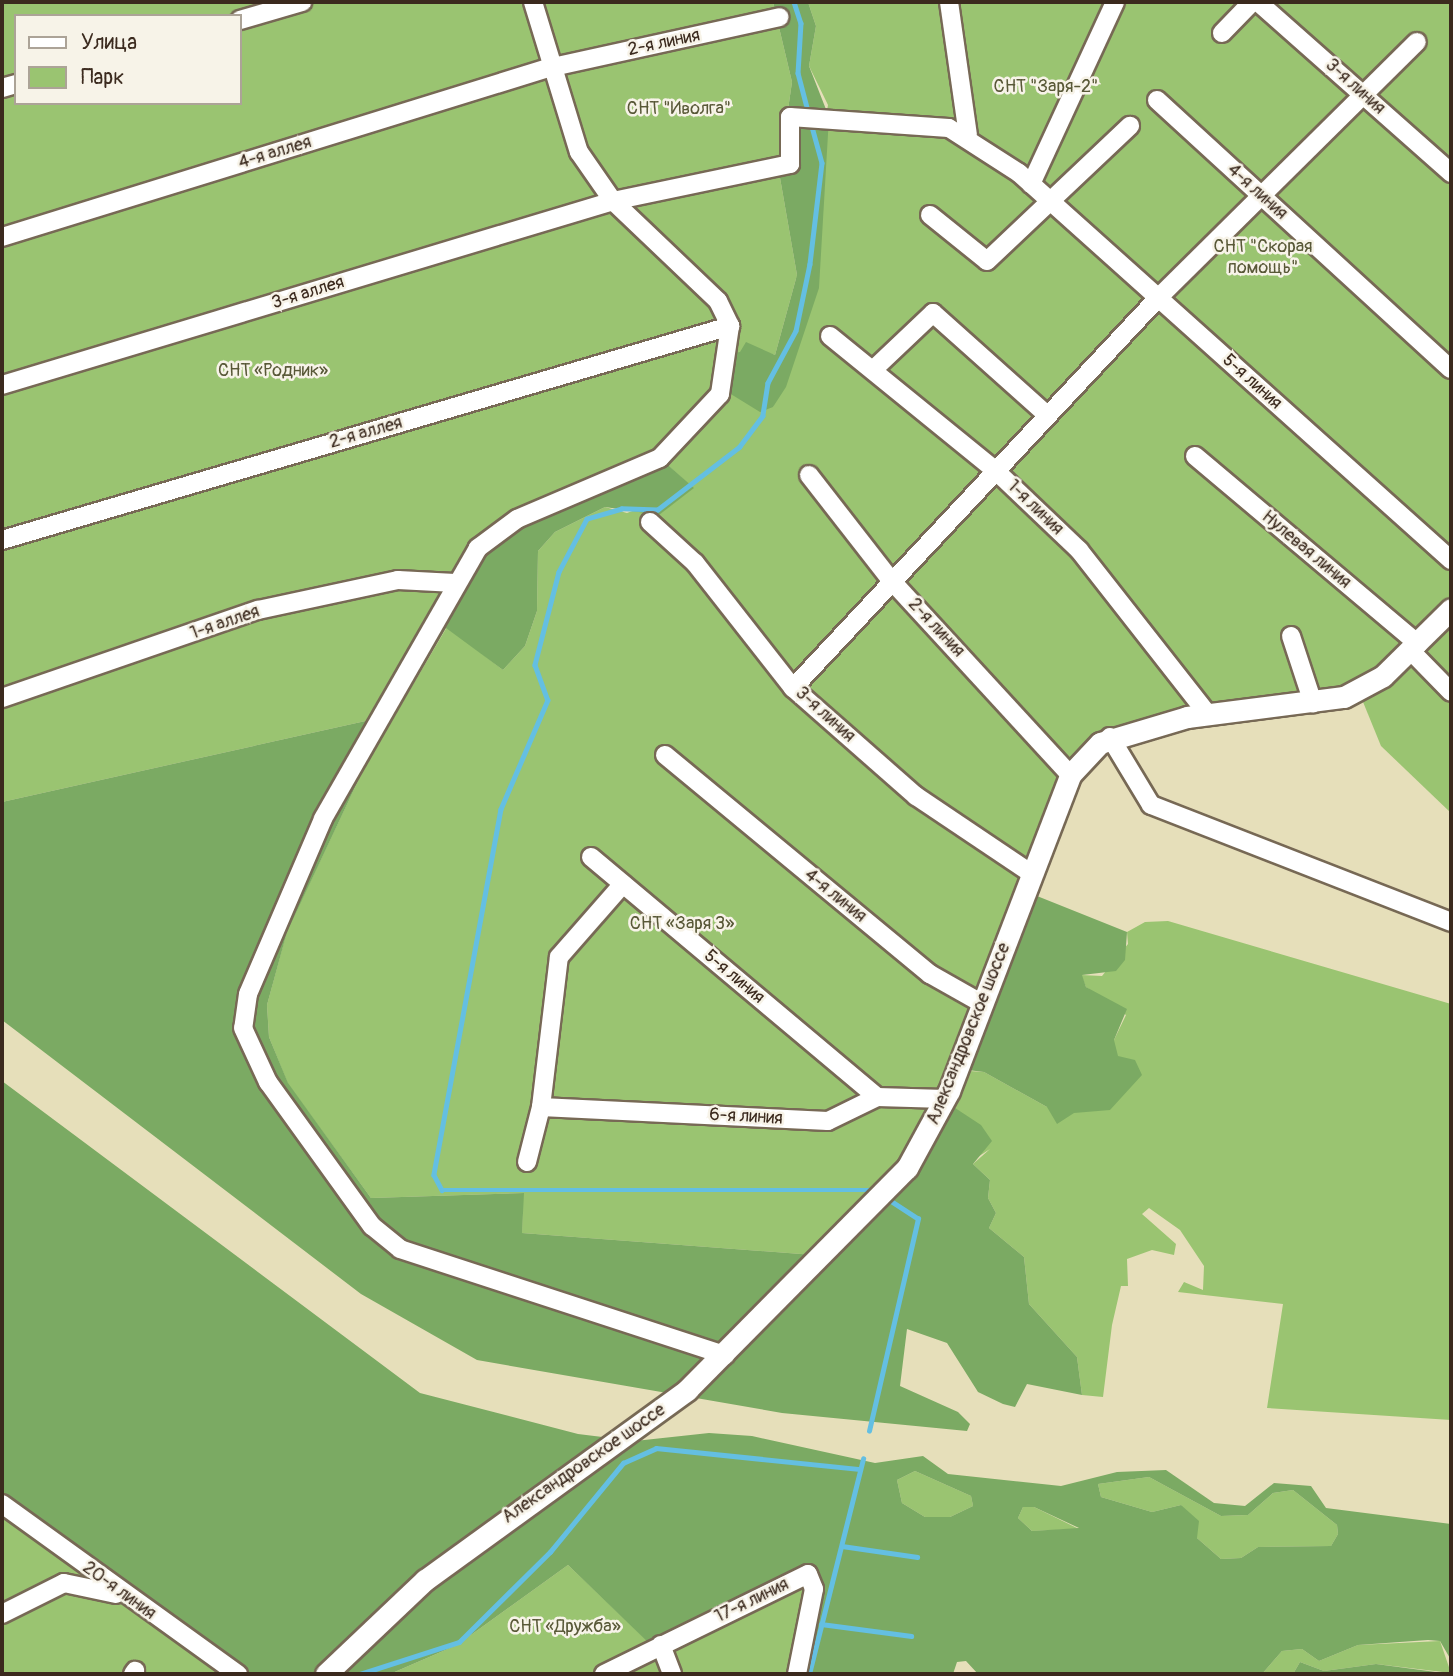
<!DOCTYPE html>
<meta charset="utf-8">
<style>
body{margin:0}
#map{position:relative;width:1453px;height:1676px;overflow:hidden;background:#e6dfba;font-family:Pangolin,sans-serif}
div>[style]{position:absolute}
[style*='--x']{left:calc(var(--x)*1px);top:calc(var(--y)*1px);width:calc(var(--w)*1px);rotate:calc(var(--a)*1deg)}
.green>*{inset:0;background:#9ac471}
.forest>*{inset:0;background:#7baa63}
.stream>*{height:4.5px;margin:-2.25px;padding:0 2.25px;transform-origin:2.25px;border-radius:2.25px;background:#64bfe2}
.roads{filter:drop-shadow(2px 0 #776955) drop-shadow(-2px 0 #776955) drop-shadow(0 2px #776955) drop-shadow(0 -2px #776955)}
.minor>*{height:18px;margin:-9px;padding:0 9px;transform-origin:9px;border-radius:9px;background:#fff}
.tertiary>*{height:21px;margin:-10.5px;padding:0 10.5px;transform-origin:10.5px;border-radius:10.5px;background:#fff}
span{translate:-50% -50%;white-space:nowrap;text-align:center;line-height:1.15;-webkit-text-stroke:5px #f7f3e8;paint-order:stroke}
.street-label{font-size:18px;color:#3b2a1e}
.park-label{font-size:18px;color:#585837}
.frame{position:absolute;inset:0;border:4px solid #3b2a1e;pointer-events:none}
.legend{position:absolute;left:14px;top:14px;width:228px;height:91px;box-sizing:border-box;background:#f7f3e8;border:2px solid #aca397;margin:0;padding:9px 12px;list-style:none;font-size:21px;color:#3b2a1e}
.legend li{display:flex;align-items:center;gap:14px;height:35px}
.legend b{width:35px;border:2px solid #aca397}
</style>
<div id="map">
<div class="green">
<div style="clip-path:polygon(evenodd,2px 2px,773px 2px,792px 82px,779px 172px,797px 275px,775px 355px,756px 349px,773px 407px,828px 105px,809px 66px,816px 26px,808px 2px,1451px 2px,1451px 609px,1344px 697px,1135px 728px,1069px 777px,969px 1071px,984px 1072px,1047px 1107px,1110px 1110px,1114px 1040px,1126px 1015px,1086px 987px,1081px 975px,1102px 976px,1128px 944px,1127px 932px,1145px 922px,1168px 921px,1451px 1004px,1451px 1420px,1267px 1408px,1283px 1304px,1178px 1292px,1184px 1282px,1203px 1290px,1204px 1266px,1180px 1230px,1149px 1208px,1142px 1214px,1176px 1244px,1174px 1255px,1152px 1250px,1127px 1259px,1128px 1286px,1121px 1286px,1112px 1325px,1103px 1397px,1082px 1395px,1077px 1357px,1029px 1304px,1024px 1257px,989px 1228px,996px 1213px,988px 1198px,990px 1180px,973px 1164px,990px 1149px,827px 1256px,522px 1233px,523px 1193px,371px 1198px,288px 1084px,269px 1037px,267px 1005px,287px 931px,366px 764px,447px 627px,503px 670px,525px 646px,537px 611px,538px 551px,555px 532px,605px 507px,627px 513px,693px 488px,660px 458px,517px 519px,379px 718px,2px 802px,2px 2px,16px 16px,240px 16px,240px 103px,16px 103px,16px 16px)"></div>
<div style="clip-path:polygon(1451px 619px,1451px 813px,1381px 746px,1361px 697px)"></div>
<div style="clip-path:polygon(915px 1471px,971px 1496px,973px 1506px,950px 1517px,925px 1517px,902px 1503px,897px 1480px)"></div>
<div style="clip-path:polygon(1149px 1477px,1221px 1516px,1248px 1515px,1273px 1493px,1293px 1490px,1337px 1525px,1338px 1534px,1331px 1546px,1258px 1547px,1241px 1558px,1221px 1559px,1197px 1538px,1181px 1505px,1152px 1512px,1101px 1497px,1098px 1484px)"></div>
<div style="clip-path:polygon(2px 1504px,238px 1674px,2px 1674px)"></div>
<div style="clip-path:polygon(1023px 1507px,1034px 1507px,1079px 1529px,1032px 1531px,1018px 1518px)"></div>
<div style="clip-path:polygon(568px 1565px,655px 1648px,808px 1574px,797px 1674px,390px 1674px,457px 1645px)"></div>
<div style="clip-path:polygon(1440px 1641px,1451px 1673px,1376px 1664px,1324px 1671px,1300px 1662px,1293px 1674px,1262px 1674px,1282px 1651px,1302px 1649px,1319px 1661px,1358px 1645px)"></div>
</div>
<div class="forest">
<div style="clip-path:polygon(773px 2px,808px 2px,816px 26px,809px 66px,829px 117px,819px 288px,786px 387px,773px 407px,760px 412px,721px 388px,729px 354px,740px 352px,746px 342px,775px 355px,797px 275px,779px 172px,792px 82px)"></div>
<div style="clip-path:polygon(660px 458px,694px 488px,659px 515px,605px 507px,555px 532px,538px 551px,537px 611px,525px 646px,503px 670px,446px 628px,366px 764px,287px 932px,267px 1005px,269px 1037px,288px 1083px,371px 1198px,524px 1193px,522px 1233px,827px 1256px,946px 1102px,981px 1125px,992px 1141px,973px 1164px,990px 1180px,988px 1198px,996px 1213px,989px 1228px,1024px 1257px,1029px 1304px,1077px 1357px,1082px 1395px,1027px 1384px,1015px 1407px,1003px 1404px,978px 1392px,947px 1343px,907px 1329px,900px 1386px,958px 1412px,970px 1424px,967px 1431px,782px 1413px,477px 1360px,361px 1294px,2px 1020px,2px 802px,379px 718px,478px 548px)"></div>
<div style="clip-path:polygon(1027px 892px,1127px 932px,1125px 960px,1116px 971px,1082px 975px,1086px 987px,1127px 1009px,1114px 1040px,1118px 1056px,1135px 1060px,1142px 1075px,1110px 1110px,1074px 1113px,1057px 1124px,1047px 1107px,984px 1072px,960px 1069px)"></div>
<div style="clip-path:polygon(evenodd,2px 1081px,420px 1393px,578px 1434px,635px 1441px,709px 1433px,752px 1436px,875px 1463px,923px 1456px,948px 1474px,1061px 1486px,1117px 1472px,1166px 1470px,1214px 1503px,1245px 1506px,1274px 1483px,1311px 1486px,1326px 1508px,1451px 1524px,1451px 1660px,1440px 1641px,1428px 1640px,1358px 1645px,1319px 1661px,1302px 1649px,1282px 1651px,1262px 1674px,978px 1674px,966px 1661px,957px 1662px,953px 1674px,797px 1674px,808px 1574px,654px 1648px,568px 1565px,457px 1645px,390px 1674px,238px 1674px,2px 1504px,2px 1081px,915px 1471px,971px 1496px,973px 1506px,950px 1517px,925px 1517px,902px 1503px,897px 1480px,915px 1471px,2px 1081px,1149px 1477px,1221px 1516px,1248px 1515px,1273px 1493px,1293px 1490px,1337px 1525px,1338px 1534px,1331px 1546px,1258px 1547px,1241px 1558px,1221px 1559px,1197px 1538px,1199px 1521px,1181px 1505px,1152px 1512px,1101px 1497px,1098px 1484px,1149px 1477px,2px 1081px,1023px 1507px,1034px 1507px,1079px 1528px,1032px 1531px,1018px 1518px,1023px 1507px)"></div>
<div style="clip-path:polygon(1300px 1662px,1324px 1671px,1376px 1664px,1451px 1674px,1293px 1674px)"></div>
</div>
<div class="stream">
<div style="--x:794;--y:2;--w:22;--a:72"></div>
<div style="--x:801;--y:23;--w:50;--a:93.4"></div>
<div style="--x:798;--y:73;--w:43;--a:75.3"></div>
<div style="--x:811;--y:123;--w:41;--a:74.6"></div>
<div style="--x:822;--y:163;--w:102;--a:96.8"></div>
<div style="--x:810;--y:264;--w:68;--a:101.8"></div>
<div style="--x:796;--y:331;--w:59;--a:118.3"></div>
<div style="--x:768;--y:383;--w:33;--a:99"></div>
<div style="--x:763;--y:416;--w:39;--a:127"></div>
<div style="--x:740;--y:447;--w:103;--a:142.5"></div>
<div style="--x:658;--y:510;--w:36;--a:-178"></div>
<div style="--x:622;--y:509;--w:36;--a:164"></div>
<div style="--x:587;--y:519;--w:60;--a:117.8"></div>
<div style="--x:559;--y:572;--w:96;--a:104.5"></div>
<div style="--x:535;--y:665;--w:37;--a:70"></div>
<div style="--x:548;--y:700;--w:119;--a:113.3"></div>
<div style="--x:501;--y:809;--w:372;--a:100.4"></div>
<div style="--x:434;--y:1175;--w:17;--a:62"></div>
<div style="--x:442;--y:1190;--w:432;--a:0"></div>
<div style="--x:869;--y:1431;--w:218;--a:-77"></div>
<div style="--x:918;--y:1219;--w:37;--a:-147"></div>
<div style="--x:842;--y:1546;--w:76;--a:8.3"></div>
<div style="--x:821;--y:1624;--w:91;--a:7.6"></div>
<div style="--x:360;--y:1674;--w:104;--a:-17.9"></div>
<div style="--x:459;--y:1642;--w:128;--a:-44.7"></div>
<div style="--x:550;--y:1552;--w:115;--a:-50.6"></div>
<div style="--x:623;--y:1463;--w:36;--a:-24"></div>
<div style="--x:656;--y:1448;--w:205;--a:5.9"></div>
<div style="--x:809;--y:1674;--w:222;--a:-75.9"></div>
</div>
<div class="roads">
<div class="minor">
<div style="--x:533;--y:2;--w:157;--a:73"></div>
<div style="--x:579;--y:152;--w:60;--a:55.2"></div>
<div style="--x:613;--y:201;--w:145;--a:43.6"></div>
<div style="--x:718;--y:301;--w:28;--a:64"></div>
<div style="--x:730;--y:326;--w:69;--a:98.4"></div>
<div style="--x:720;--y:394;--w:88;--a:133.2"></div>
<div style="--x:660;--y:458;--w:155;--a:156.9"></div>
<div style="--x:517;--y:519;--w:49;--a:143.4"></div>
<div style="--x:478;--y:548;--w:312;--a:119.8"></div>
<div style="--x:323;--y:819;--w:190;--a:113.2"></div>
<div style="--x:248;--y:994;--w:34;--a:98"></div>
<div style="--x:243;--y:1028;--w:60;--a:65.2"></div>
<div style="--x:268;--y:1082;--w:178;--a:54.2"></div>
<div style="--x:372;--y:1226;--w:36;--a:39"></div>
<div style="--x:400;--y:1249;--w:342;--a:18.1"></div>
<div style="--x:949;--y:2;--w:134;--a:81.9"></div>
<div style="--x:1258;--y:2;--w:258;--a:41.5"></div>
<div style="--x:240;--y:20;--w:65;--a:-16.2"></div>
<div style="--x:1222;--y:33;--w:43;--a:-45.9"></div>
<div style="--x:2;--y:88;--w:15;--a:-16"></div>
<div style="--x:1157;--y:100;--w:398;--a:42.5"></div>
<div style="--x:1031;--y:184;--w:200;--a:-65.2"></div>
<div style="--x:930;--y:215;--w:73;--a:38.9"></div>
<div style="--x:987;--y:261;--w:197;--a:-43.4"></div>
<div style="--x:2;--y:237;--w:572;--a:-17.2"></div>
<div style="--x:548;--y:68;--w:237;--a:-12.4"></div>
<div style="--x:830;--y:336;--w:214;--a:39.1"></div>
<div style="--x:996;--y:471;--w:115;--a:43.6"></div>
<div style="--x:1079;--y:550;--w:207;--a:51.9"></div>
<div style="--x:875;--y:368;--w:80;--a:-43.5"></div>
<div style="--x:933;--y:313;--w:154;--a:41.8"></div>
<div style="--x:2;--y:385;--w:638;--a:-16.76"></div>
<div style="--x:613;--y:201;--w:181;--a:-11.8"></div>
<div style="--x:790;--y:164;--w:47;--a:-90"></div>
<div style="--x:790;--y:117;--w:159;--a:4"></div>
<div style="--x:949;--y:128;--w:83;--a:32.7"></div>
<div style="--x:1019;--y:173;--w:580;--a:41.86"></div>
<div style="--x:1195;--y:456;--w:292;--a:40.1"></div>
<div style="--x:809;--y:475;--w:132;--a:52.1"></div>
<div style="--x:890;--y:579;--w:266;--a:47.4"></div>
<div style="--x:650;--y:522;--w:61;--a:42.3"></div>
<div style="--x:695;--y:563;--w:159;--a:51.9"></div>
<div style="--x:793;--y:688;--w:164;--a:41.3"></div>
<div style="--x:916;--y:796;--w:140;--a:33.9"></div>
<div style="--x:2;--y:540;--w:759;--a:-16.38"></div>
<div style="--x:1291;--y:636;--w:71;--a:71.8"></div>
<div style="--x:1411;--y:651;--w:57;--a:45.7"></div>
<div style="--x:793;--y:688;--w:534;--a:-46.9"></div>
<div style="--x:1158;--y:298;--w:364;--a:-44.7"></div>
<div style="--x:2;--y:698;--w:271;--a:-19"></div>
<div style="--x:258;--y:610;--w:143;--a:-12.1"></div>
<div style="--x:398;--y:580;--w:57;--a:3"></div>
<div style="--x:1110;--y:737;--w:79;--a:58.9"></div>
<div style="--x:1151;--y:805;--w:322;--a:21.3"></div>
<div style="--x:665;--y:755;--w:344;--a:39.6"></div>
<div style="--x:930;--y:974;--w:61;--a:29.5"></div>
<div style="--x:591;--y:857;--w:373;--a:40"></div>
<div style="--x:541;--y:1107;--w:287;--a:2.8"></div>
<div style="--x:828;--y:1121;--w:55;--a:-26.1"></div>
<div style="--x:877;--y:1097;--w:68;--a:1.7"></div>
<div style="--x:527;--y:1162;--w:57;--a:-75.7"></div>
<div style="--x:541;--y:1107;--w:151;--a:-83.2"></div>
<div style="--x:559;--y:957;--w:97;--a:-48.8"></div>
<div style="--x:2;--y:1504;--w:291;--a:35.8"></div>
<div style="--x:2;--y:1614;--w:69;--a:-26.6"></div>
<div style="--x:64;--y:1583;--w:53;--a:11.9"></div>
<div style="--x:661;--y:1645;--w:31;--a:69"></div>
<div style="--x:133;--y:1674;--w:4;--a:-56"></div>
<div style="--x:604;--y:1674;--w:227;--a:-26.1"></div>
<div style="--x:808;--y:1574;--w:16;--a:68"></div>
<div style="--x:814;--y:1589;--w:87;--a:101.3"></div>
</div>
<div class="tertiary">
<div style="--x:326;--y:1674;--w:137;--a:-43.5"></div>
<div style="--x:425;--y:1580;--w:324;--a:-35.9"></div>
<div style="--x:687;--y:1390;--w:313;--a:-45.3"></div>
<div style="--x:907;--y:1168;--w:88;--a:-61.4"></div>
<div style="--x:949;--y:1091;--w:338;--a:-69"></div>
<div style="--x:1070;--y:775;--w:44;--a:-46.8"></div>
<div style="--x:1100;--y:743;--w:91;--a:-16.6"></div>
<div style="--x:1187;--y:717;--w:158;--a:-7.3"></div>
<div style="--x:1344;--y:697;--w:44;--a:-28.3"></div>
<div style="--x:1383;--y:676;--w:95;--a:-44.6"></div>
</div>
</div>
<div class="street-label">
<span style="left:664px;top:43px;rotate:-12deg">2-я линия</span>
<span style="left:1355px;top:87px;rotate:42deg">3-я линия</span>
<span style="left:275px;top:153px;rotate:-17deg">4-я аллея</span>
<span style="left:1257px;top:192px;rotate:42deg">4-я линия</span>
<span style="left:308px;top:293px;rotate:-17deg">3-я аллея</span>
<span style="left:1252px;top:382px;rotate:42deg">5-я линия</span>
<span style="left:366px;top:433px;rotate:-16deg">2-я аллея</span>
<span style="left:1035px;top:508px;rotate:44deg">1-я линия</span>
<span style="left:1306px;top:550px;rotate:40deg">Нулевая линия</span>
<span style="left:225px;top:623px;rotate:-19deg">1-я аллея</span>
<span style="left:936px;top:628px;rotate:47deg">2-я линия</span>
<span style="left:825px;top:715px;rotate:42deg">3-я линия</span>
<span style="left:835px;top:896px;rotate:39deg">4-я линия</span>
<span style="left:734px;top:977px;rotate:40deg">5-я линия</span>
<span style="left:969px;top:1034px;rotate:-68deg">Александровское шоссе</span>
<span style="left:746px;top:1117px;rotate:3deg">6-я линия</span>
<span style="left:584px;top:1464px;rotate:-35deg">Александровское шоссе</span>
<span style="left:119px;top:1591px;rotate:36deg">20-я линия</span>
<span style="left:752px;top:1601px;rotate:-26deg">17-я линия</span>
</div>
<div class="park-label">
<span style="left:1046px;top:87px">СНТ "Заря-2"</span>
<span style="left:679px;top:109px">СНТ "Иволга"</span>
<span style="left:1263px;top:258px">СНТ "Скорая<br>помощь"</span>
<span style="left:273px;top:371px">СНТ «Родник»</span>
<span style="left:682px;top:924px">СНТ «Заря 3»</span>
<span style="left:565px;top:1627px">СНТ «Дружба»</span>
</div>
<div class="frame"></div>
<ul class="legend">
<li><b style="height:9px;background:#fff"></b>Улица</li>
<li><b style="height:19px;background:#9ac471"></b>Парк</li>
</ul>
</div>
